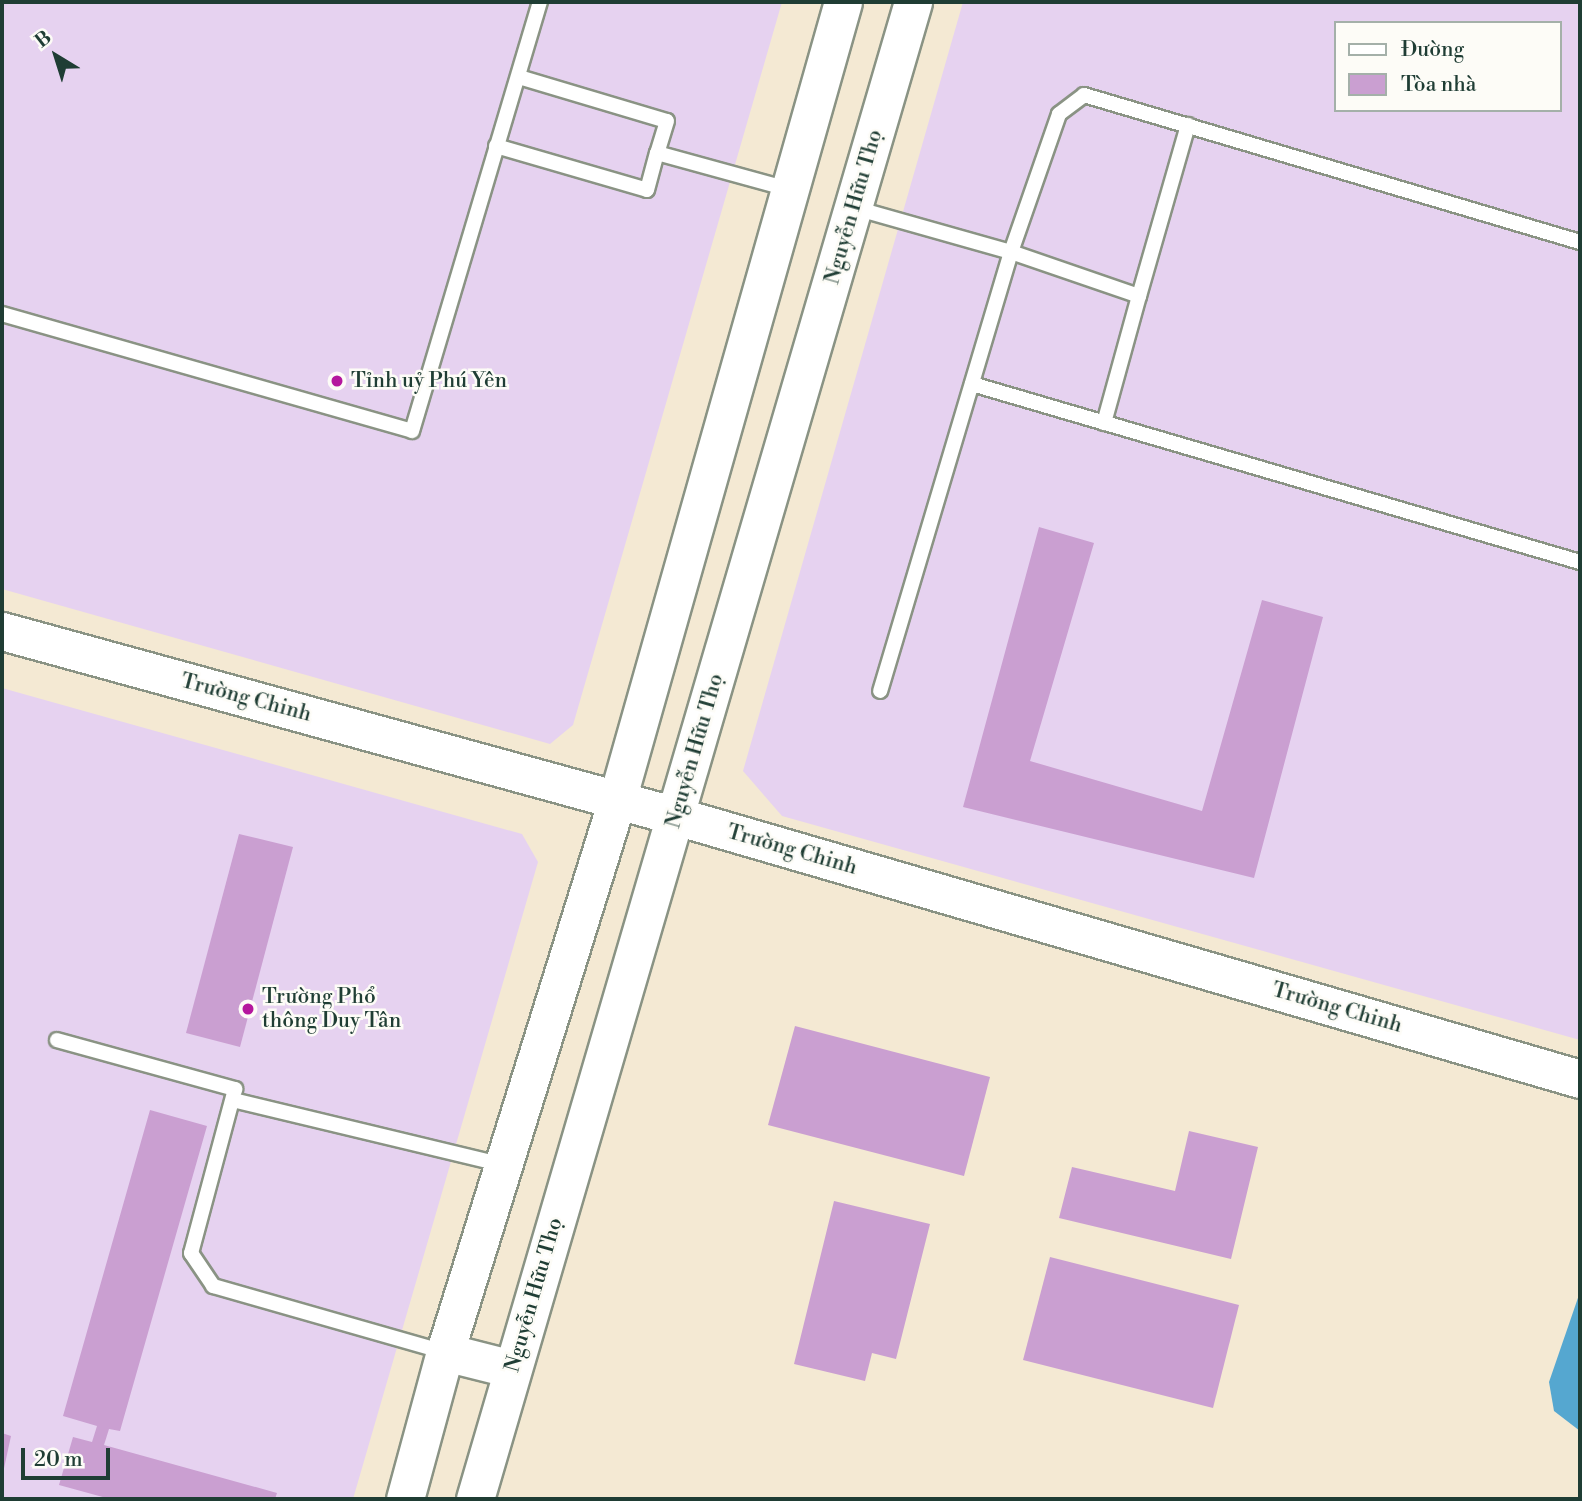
<!DOCTYPE html>
<meta charset="utf-8">
<style>
body{margin:0}
#map{position:relative;width:1582px;height:1501px;overflow:hidden;background:#f4e9d3;font-family:"Libre Bodoni",serif}
div>[style]{position:absolute}
[style*='--x']{left:calc(var(--x)*1px);top:calc(var(--y)*1px);width:calc(var(--w)*1px);rotate:calc(var(--a)*1deg)}
.built>*{inset:0;background:#e6d2f0}
.water>*{inset:0;background:#55a7d0}
.building>*{inset:0;background:#ca9fd1}
.roads{filter:drop-shadow(2px 0 #8a9384) drop-shadow(-2px 0 #8a9384) drop-shadow(0 2px #8a9384) drop-shadow(0 -2px #8a9384)}
.service>*{height:14px;margin:-7px;padding:0 7px;transform-origin:7px;border-radius:7px;background:#fff}
.tertiary>*{height:37px;margin:-18.5px;padding:0 18.5px;transform-origin:18.5px;border-radius:18.5px;background:#fff}
.dots>*{width:19px;height:19px;translate:-50% -50%;box-sizing:border-box;border:4px solid #fdfcf7;border-radius:50%}
span{translate:-50% -50%;white-space:nowrap;text-align:center;line-height:1.15;-webkit-text-stroke:5px #fdfcf7;paint-order:stroke}
.street-label{font-size:21px;color:#1f3d34}
.poi-label{font-size:21px;color:#1f3d34}
.left{translate:0 -50%;text-align:left}
.frame{position:absolute;inset:0;border:4px solid #1f3d34;pointer-events:none}
.legend{position:absolute;left:1334px;top:21px;width:228px;height:91px;box-sizing:border-box;background:#fdfcf7;border:2px solid #a4b0a9;margin:0;padding:9px 12px;list-style:none;font-size:21px;color:#1f3d34}
.legend li{display:flex;align-items:center;gap:14px;height:35px}
.legend b{width:35px;border:2px solid #a4b0a9}
.north{position:absolute;left:21px;top:21px;width:70px;height:70px;-webkit-text-stroke:5px #fdfcf7;paint-order:stroke;rotate:322deg;font-size:19px;font-weight:700;line-height:28px;text-align:center;color:#1f3d34}
.north::after{content:'';display:block;margin:auto;width:24px;height:32px;background:#1f3d34;clip-path:polygon(50% 0,100% 100%,50% 72%,0 100%)}
.scale{position:absolute;left:21px;top:1448px;width:89px;height:32px;box-sizing:border-box;border:4px solid #1f3d34;border-top:0;padding-left:9px;font-size:21px;line-height:24px;white-space:nowrap;color:#1f3d34;-webkit-text-stroke:5px #fdfcf7;paint-order:stroke}
</style>
<div id="map">
<div class="built">
<div style="clip-path:polygon(2px 2px,782px 2px,573px 725px,550px 744px,2px 589px)"></div>
<div style="clip-path:polygon(evenodd,963px 2px,1580px 2px,1580px 1040px,782px 816px,743px 771px,963px 2px,1335px 23px,1559px 23px,1559px 110px,1335px 110px,1335px 23px)"></div>
<div style="clip-path:polygon(2px 688px,522px 834px,538px 862px,353px 1499px,2px 1499px)"></div>
</div>
<div class="water">
<div style="clip-path:polygon(1580px 1292px,1580px 1431px,1554px 1411px,1549px 1382px)"></div>
</div>
<div class="building">
<div style="clip-path:polygon(1039px 527px,1094px 543px,1030px 761px,1202px 811px,1262px 600px,1323px 617px,1254px 878px,963px 807px)"></div>
<div style="clip-path:polygon(239px 834px,293px 847px,240px 1047px,186px 1033px)"></div>
<div style="clip-path:polygon(795px 1026px,990px 1077px,964px 1176px,768px 1125px)"></div>
<div style="clip-path:polygon(150px 1110px,207px 1126px,120px 1431px,109px 1429px,104px 1445px,277px 1493px,275px 1499px,110px 1499px,59px 1485px,73px 1437px,92px 1442px,97px 1426px,63px 1416px)"></div>
<div style="clip-path:polygon(1189px 1131px,1258px 1147px,1231px 1259px,1059px 1218px,1072px 1167px,1175px 1191px)"></div>
<div style="clip-path:polygon(834px 1201px,930px 1224px,896px 1359px,872px 1353px,865px 1381px,794px 1364px)"></div>
<div style="clip-path:polygon(1050px 1257px,1239px 1305px,1213px 1408px,1023px 1360px)"></div>
<div style="clip-path:polygon(2px 1433px,11px 1436px,3px 1473px,2px 1473px)"></div>
</div>
<div class="roads">
<div class="service">
<div style="--x:519;--y:77;--w:154;--a:16.6"></div>
<div style="--x:667;--y:121;--w:34;--a:107"></div>
<div style="--x:496;--y:146;--w:157;--a:16.2"></div>
<div style="--x:647;--y:190;--w:38;--a:-75"></div>
<div style="--x:657;--y:153;--w:136;--a:15.4"></div>
<div style="--x:855;--y:208;--w:162;--a:15.8"></div>
<div style="--x:1011;--y:252;--w:458;--a:106.6"></div>
<div style="--x:1139;--y:296;--w:178;--a:-74"></div>
<div style="--x:2;--y:314;--w:426;--a:15.9"></div>
<div style="--x:412;--y:431;--w:448;--a:-73.4"></div>
<div style="--x:972;--y:384;--w:634;--a:16.32"></div>
<div style="--x:1104;--y:423;--w:132;--a:-74.6"></div>
<div style="--x:1139;--y:296;--w:135;--a:-161"></div>
<div style="--x:1011;--y:252;--w:146;--a:-70.8"></div>
<div style="--x:1059;--y:114;--w:31;--a:-37"></div>
<div style="--x:1084;--y:95;--w:517;--a:16.51"></div>
<div style="--x:57;--y:1040;--w:185;--a:15.4"></div>
<div style="--x:235;--y:1089;--w:170;--a:105"></div>
<div style="--x:191;--y:1253;--w:40;--a:56"></div>
<div style="--x:213;--y:1286;--w:240;--a:15.9"></div>
<div style="--x:233;--y:1100;--w:279;--a:13.5"></div>
</div>
<div class="tertiary">
<div style="--x:2;--y:631;--w:699;--a:15.35"></div>
<div style="--x:676;--y:816;--w:941;--a:16.22"></div>
<div style="--x:445;--y:1352;--w:69;--a:14.2"></div>
<div style="--x:405;--y:1499;--w:152;--a:-74.8"></div>
<div style="--x:445;--y:1352;--w:578;--a:-72.69"></div>
<div style="--x:617;--y:800;--w:829;--a:-74.19"></div>
<div style="--x:475;--y:1499;--w:1560;--a:-73.69"></div>
</div>
</div>
<div class="dots">
<div style="left:337px;top:381px;background:#b5179e"></div>
<div style="left:248px;top:1009px;background:#b5179e"></div>
</div>
<div class="street-label">
<span style="left:854px;top:207px;rotate:-74deg">Nguyễn Hữu Thọ</span>
<span style="left:246px;top:698px;rotate:15deg">Trường Chinh</span>
<span style="left:695px;top:751px;rotate:-74deg">Nguyễn Hữu Thọ</span>
<span style="left:792px;top:850px;rotate:16deg">Trường Chinh</span>
<span style="left:1337px;top:1008px;rotate:16deg">Trường Chinh</span>
<span style="left:534px;top:1295px;rotate:-74deg">Nguyễn Hữu Thọ</span>
</div>
<div class="poi-label">
<span class="left" style="left:351px;top:381px">Tỉnh uỷ Phú Yên</span>
<span class="left" style="left:262px;top:1009px">Trường Phổ<br>thông Duy Tân</span>
</div>
<div class="frame"></div>
<ul class="legend">
<li><b style="height:9px;background:#fff"></b>Đường</li>
<li><b style="height:19px;background:#ca9fd1"></b>Tòa nhà</li>
</ul>
<div class="north">B</div>
<div class="scale">20 m</div>
</div>
